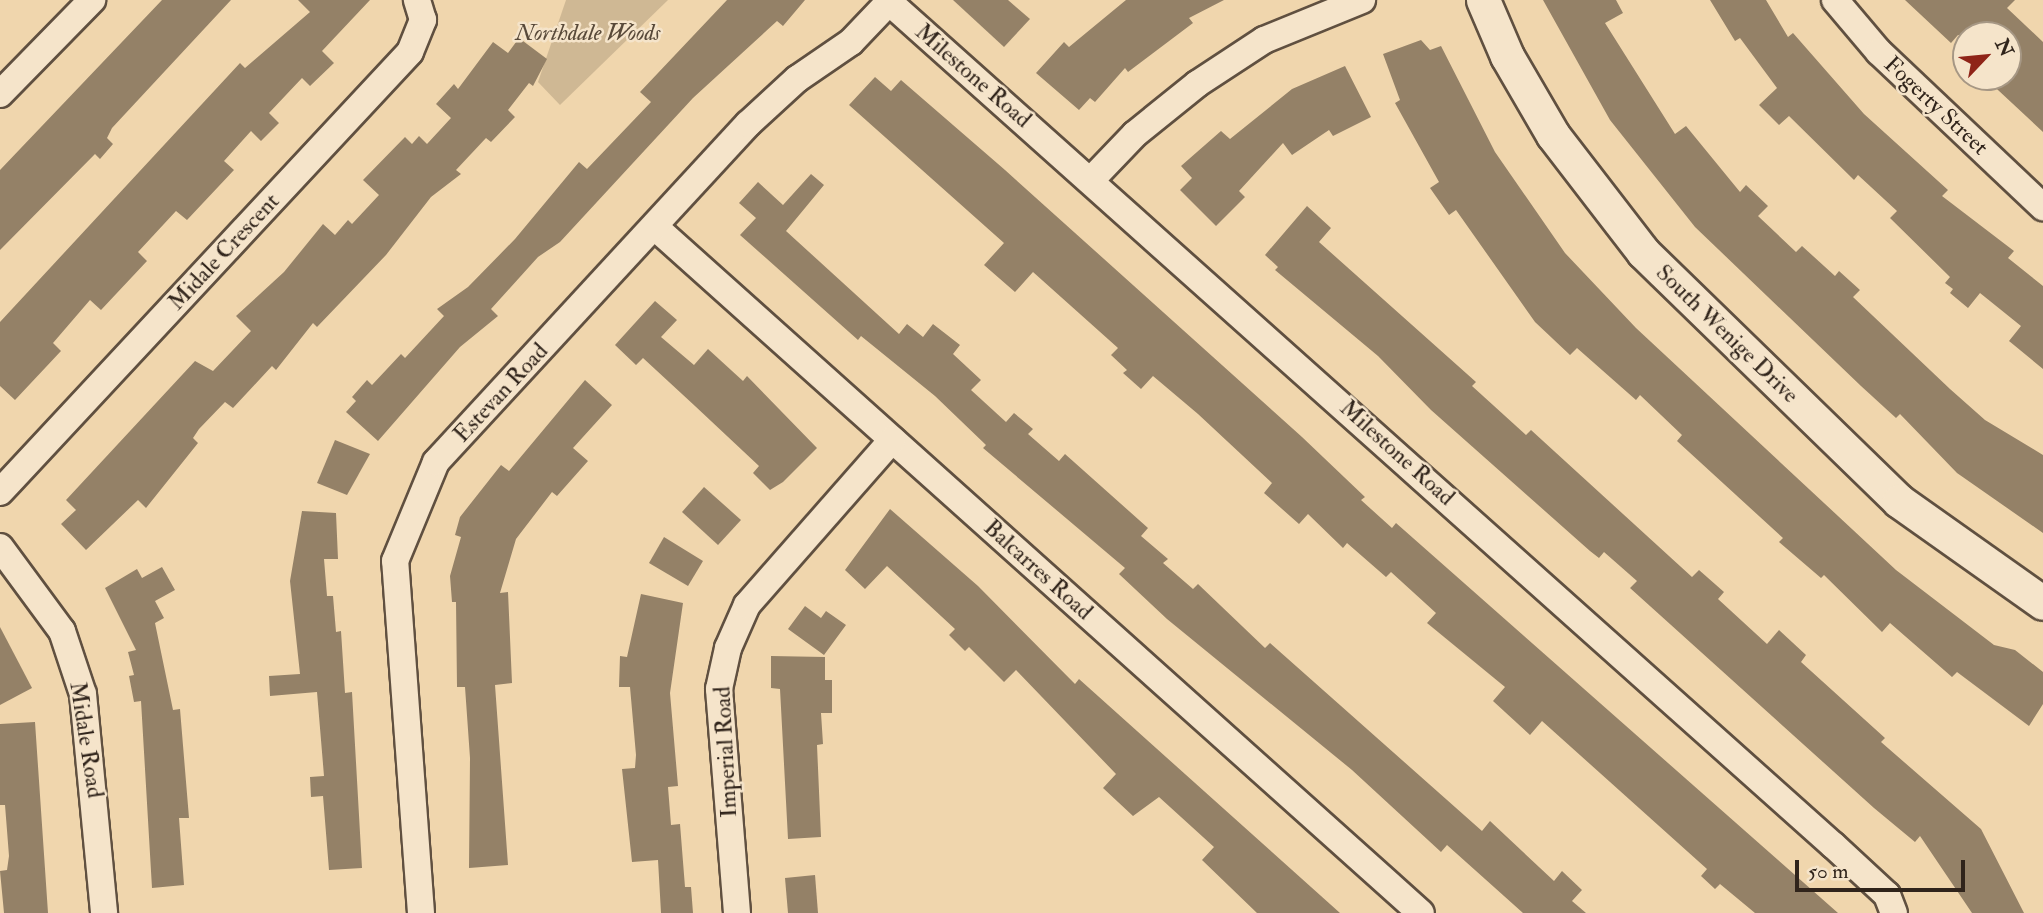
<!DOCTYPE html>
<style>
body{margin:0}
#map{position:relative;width:2043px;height:913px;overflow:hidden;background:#f0d6ad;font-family:"IM FELL Double Pica",serif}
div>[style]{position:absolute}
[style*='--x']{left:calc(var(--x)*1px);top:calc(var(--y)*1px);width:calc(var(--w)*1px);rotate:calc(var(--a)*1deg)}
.green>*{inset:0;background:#cfb894}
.building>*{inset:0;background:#948167}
.roads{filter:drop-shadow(2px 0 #605040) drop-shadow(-2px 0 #605040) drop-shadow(0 2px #605040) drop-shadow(0 -2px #605040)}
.minor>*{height:26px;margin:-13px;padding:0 13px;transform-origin:13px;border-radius:13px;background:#f5e4ca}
.tertiary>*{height:33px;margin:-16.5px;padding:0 16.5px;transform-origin:16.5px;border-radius:16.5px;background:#f5e4ca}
span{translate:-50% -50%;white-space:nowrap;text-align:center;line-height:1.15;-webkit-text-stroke:5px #f5e4ca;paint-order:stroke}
.park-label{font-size:23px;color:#584939;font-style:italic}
.street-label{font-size:23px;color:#30241b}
.north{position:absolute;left:1952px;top:21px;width:70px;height:70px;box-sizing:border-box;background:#f5e4ca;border:2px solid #a69784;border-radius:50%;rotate:64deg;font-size:19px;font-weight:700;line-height:28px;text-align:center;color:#30241b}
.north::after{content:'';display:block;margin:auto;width:24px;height:32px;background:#8f2418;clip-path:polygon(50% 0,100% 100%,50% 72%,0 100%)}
.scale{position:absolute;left:1795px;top:860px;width:170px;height:32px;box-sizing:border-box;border:4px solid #30241b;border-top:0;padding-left:9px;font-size:21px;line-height:24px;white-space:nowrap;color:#30241b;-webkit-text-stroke:5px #f5e4ca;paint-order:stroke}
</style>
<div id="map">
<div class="green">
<div style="clip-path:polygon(566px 0,668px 0,560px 105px,538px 82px)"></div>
</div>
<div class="building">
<div style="clip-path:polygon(162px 0,231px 0,112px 128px,107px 138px,113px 144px,100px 159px,95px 154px,0 250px,0 170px)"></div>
<div style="clip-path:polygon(298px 0,370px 0,322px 51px,334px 63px,310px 86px,302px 78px,269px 113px,279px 123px,261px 141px,251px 131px,224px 161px,234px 170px,187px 220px,176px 211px,138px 252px,147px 261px,101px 310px,90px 300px,53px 343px,61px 351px,15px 400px,0 386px,0 322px,240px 63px,245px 68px,310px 12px)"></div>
<div style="clip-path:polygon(727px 0,805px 0,783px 26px,777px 21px,693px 98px,560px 242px,538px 257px,491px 309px,498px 316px,460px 347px,378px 441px,346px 412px,356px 401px,352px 397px,367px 380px,372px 385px,401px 354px,405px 358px,444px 316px,437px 309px,468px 287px,515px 239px,579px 162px,587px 169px,651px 102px,640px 92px)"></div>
<div style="clip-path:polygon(953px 0,1008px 0,1030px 19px,1004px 47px)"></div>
<div style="clip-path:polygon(1126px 0,1224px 0,1189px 18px,1193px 23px,1128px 72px,1125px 68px,1095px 102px,1090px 98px,1079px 110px,1036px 73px,1064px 42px,1069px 47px)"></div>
<div style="clip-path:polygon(1543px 0,1616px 0,1623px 13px,1605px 23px,1675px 134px,1686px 126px,1740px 192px,1746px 185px,1768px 206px,1758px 216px,1796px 252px,1802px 246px,1835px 276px,1839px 271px,1860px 290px,1853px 297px,1950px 389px,1985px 420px,2043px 455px,2043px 533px,1957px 473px,1900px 414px,1896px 418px,1861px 386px,1695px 227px,1610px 120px)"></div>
<div style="clip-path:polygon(1710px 0,1766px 0,1788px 37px,1793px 33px,1864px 114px,1948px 190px,1942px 196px,2014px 251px,2008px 258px,2043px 286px,2043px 369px,2009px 341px,2021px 326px,1980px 293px,1968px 308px,1950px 293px,1953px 289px,1945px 283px,1950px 277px,1890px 218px,1897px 211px,1858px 175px,1854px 180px,1789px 116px,1779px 125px,1759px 105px,1777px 88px,1740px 38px,1735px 41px)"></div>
<div style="clip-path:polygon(1905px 0,2015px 0,2007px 8px,2043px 42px,2043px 132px,1984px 77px,2008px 77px,2008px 35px,1958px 35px,1951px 43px)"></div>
<div style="clip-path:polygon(519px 38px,547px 59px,533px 86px,529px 83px,508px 110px,515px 117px,491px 142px,486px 138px,456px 170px,461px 174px,431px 197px,386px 255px,317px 327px,313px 323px,276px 370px,272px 366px,233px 408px,225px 402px,199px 429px,193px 438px,198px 443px,146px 508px,138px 500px,86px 550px,61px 524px,76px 510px,66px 500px,195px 361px,213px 371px,251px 331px,236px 316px,284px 272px,323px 224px,335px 235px,348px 220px,352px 224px,379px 195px,363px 180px,405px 137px,412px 144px,419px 136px,427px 144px,451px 118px,436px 104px,454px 84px,458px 89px,493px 42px,508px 53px)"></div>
<div style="clip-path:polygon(1421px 40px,1430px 50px,1441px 46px,1495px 152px,1565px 253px,1636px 328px,1896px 570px,1994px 645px,2015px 650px,2043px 672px,2043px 704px,2029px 726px,1957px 672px,1952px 677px,1890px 623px,1882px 632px,1824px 575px,1821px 578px,1779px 542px,1783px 538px,1677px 441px,1682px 435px,1640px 395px,1636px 400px,1577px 348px,1570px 355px,1535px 322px,1456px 210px,1449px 215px,1430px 188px,1439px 182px,1395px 103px,1400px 100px,1383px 54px)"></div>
<div style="clip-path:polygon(1345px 66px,1371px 117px,1333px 136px,1329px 130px,1292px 155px,1283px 143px,1239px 191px,1245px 197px,1216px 226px,1180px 190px,1192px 178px,1181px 166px,1221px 131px,1230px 139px,1292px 89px)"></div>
<div style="clip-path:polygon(875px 77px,891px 91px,901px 80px,1005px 170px,1302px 437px,1365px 497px,1361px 500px,1392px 528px,1396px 523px,1838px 913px,1755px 913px,1720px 884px,1715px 889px,1701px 876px,1707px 869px,1542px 721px,1530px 735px,1493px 701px,1505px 687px,1427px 623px,1436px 613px,1391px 572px,1386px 577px,1347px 543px,1343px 548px,1308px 514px,1299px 524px,1264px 493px,1272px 483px,1198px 414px,1153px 376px,1141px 389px,1123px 373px,1127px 370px,1111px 355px,1118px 348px,1033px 272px,1015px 292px,984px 265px,1004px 243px,849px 105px)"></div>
<div style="clip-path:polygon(811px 174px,824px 185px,786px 231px,899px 334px,907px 324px,923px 337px,933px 324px,960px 345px,953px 354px,981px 380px,971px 390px,1006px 422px,1014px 413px,1033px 429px,1028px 434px,1059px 461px,1065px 454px,1148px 528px,1141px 536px,1168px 559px,1163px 563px,1193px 589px,1198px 584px,1265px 648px,1270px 643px,1482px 831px,1490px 821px,1554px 881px,1562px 871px,1582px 890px,1572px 901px,1586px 913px,1523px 913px,1447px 845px,1441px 852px,1352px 770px,1167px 619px,1119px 574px,1125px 568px,983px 448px,986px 445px,935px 396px,861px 336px,858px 340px,740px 235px,756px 218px,739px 203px,758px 182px,783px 205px)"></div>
<div style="clip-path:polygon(1307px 206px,1331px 228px,1319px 242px,1476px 382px,1472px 386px,1526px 435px,1531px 430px,1692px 577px,1699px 570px,1724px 592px,1718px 599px,1767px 644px,1779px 630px,1806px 655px,1801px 662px,1885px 738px,1881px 742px,1981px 829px,2024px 913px,1972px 913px,1920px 836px,1915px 842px,1874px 808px,1630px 588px,1637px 581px,1604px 552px,1599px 558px,1590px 551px,1431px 410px,1378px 356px,1275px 270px,1278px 267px,1265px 255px)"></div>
<div style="clip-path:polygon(655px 301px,677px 320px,661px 337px,694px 365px,708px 349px,743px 381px,747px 376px,817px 448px,783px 482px,770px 490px,753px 473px,759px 466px,695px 406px,643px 358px,636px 365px,615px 345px)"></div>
<div style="clip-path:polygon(585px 380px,612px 405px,573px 448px,588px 461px,557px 496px,552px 492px,516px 539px,500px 593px,508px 592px,512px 683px,495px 685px,508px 865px,469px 868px,470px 758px,465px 687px,457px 687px,456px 602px,452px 602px,450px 576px,461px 537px,455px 535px,460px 517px,501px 465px,509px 471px)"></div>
<div style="clip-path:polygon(335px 440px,370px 454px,347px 495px,317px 483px)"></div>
<div style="clip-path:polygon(704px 487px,741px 520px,718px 545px,682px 512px)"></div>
<div style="clip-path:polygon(890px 509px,978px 586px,1075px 684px,1079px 679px,1340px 913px,1257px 913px,1202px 860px,1214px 847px,1159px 797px,1133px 816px,1103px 788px,1116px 774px,1016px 670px,1004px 682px,969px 647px,965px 651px,949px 635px,955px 629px,887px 566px,865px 589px,845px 570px)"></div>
<div style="clip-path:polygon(302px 511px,336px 513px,338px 559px,324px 559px,327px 596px,333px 596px,336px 632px,341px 631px,345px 693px,352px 692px,362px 868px,329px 870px,323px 796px,311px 797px,310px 777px,324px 776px,317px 692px,270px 696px,269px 676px,300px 674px,290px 581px)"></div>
<div style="clip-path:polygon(664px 537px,703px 561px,688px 586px,649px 563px)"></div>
<div style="clip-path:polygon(162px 567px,175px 590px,155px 601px,164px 618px,155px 623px,173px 710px,180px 709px,189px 818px,179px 818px,184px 885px,152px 888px,141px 701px,134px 702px,129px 676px,134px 675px,128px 652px,136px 650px,105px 588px,137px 569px,142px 578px)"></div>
<div style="clip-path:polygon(641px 594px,683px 603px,670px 693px,678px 786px,668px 787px,671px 825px,680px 824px,685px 887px,691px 887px,693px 913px,661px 913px,658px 860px,632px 862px,622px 769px,635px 768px,636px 755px,630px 687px,619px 687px,620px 656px,627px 657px)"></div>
<div style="clip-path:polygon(805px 606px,821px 618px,826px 611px,846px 625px,824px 655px,788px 629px)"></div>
<div style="clip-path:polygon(0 627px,32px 688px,0 705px)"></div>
<div style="clip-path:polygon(771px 656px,825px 657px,825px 680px,832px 680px,832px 713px,821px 713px,823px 744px,817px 745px,821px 837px,788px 839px,780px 689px,771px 688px)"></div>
<div style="clip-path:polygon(35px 722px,48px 913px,4px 913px,0 871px,7px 870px,9px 856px,5px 805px,0 805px,0 724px)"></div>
<div style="clip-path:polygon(815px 875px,818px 913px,788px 913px,785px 878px)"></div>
</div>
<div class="roads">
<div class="minor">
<div style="--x:1835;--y:0;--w:68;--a:49.8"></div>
<div style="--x:1879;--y:52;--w:226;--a:43.4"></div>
<div style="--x:889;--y:2;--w:1266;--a:41.77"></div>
<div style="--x:1833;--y:845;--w:74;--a:42.8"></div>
<div style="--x:1887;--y:895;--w:19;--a:69"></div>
<div style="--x:0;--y:94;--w:132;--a:-45.6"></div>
<div style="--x:1092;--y:179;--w:62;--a:-46.3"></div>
<div style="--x:1135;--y:134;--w:80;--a:-38.9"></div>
<div style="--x:1197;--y:84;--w:80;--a:-33.3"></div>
<div style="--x:1264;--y:40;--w:106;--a:-22.2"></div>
<div style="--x:655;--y:227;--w:1028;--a:41.85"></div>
<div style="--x:0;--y:492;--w:601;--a:-47.02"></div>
<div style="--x:410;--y:52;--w:35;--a:-68"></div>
<div style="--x:423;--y:20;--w:21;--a:-107"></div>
<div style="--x:0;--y:547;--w:104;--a:53.6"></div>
<div style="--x:62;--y:631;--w:66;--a:71.6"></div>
<div style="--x:83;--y:694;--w:220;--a:84.5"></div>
<div style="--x:421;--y:913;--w:353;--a:-94.2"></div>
<div style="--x:395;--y:561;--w:107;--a:-67.5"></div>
<div style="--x:436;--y:462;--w:460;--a:-47.3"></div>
<div style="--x:748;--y:124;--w:67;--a:-42.6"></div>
<div style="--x:797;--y:79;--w:65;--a:-34.4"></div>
<div style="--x:851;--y:42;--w:58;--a:-46.4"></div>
<div style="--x:737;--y:913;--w:225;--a:-94.6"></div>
<div style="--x:719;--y:689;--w:42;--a:-77.6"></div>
<div style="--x:728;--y:648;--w:47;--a:-66.2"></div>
<div style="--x:747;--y:605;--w:220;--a:-48.7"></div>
</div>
<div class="tertiary">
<div style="--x:1483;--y:0;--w:61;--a:66.8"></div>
<div style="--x:1507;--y:56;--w:91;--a:59.8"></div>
<div style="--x:1553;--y:135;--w:148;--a:52.4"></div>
<div style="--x:1643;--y:252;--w:357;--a:44.2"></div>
<div style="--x:1899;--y:501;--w:176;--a:35.3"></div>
</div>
</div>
<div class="park-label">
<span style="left:588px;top:33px">Northdale Woods</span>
</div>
<div class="street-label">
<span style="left:973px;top:76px;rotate:41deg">Milestone Road</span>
<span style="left:1936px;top:106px;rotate:43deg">Fogerty Street</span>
<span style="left:224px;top:252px;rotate:-47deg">Midale Crescent</span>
<span style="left:1727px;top:334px;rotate:44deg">South Wenige Drive</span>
<span style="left:501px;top:393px;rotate:-47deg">Estevan Road</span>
<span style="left:1397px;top:453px;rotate:42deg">Milestone Road</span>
<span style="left:1038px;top:570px;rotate:42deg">Balcarres Road</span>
<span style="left:86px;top:740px;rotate:81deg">Midale Road</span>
<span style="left:726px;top:752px;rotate:-93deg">Imperial Road</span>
</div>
<div class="north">N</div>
<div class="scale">50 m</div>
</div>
